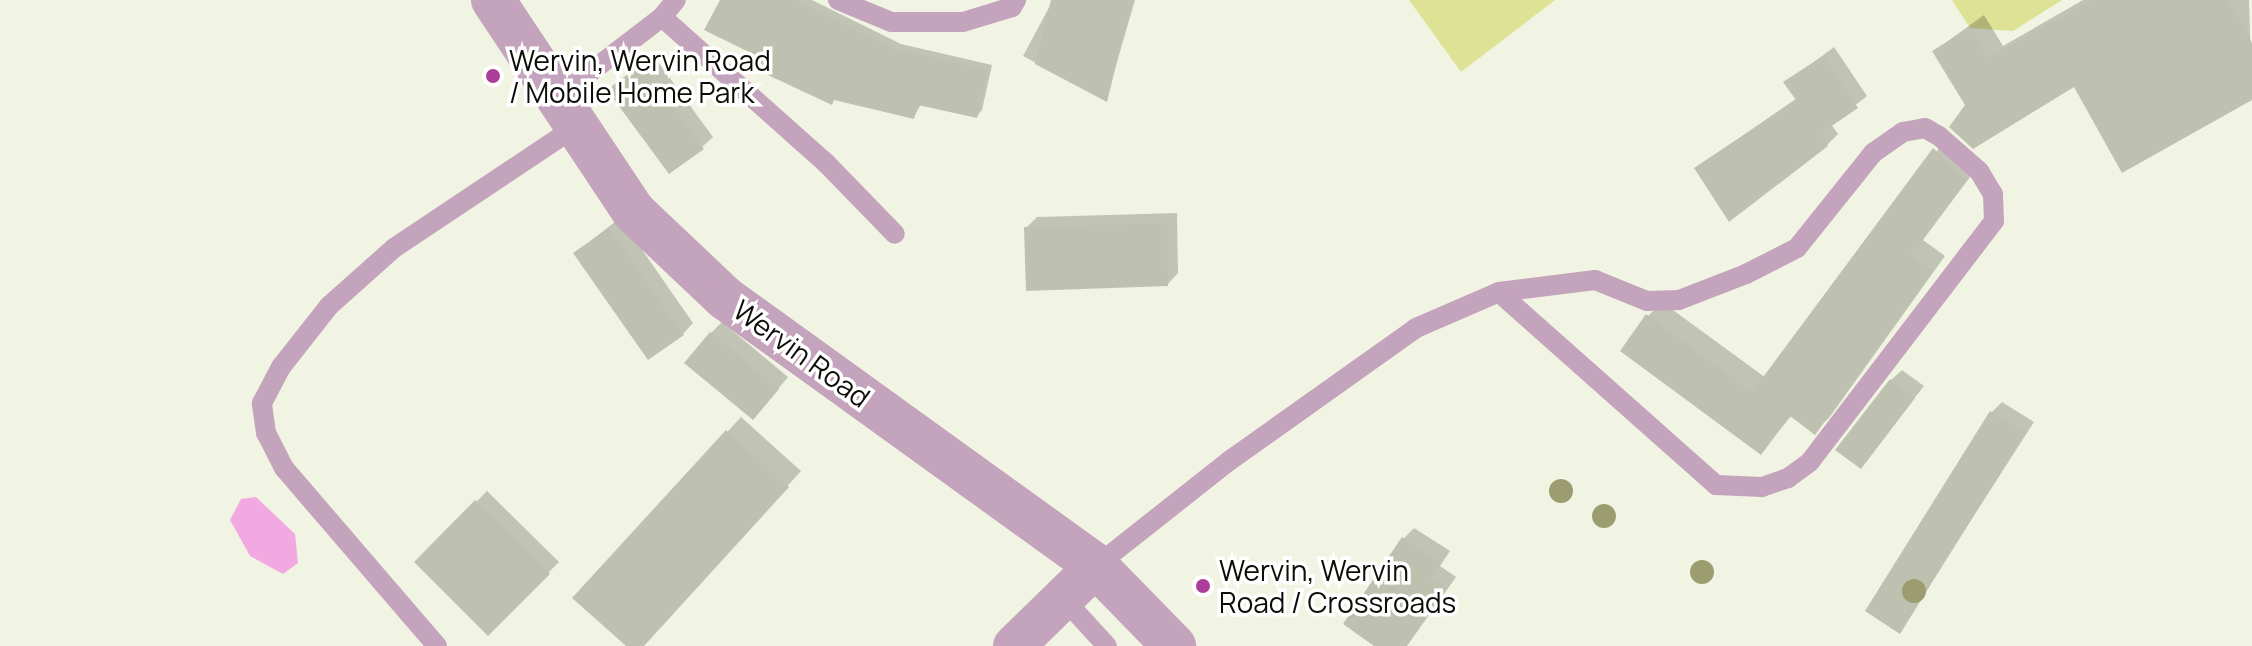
<!DOCTYPE html>
<style>
body{margin:0}
#map{position:relative;width:2252px;height:646px;overflow:hidden;background:#f2f4e3;font-family:Manrope,sans-serif}
div>[style]{position:absolute}
[style*='--x']{left:calc(var(--x)*1px);top:calc(var(--y)*1px);width:calc(var(--w)*1px);rotate:calc(var(--a)*1deg)}
.green>*{inset:0;background:#dde295}
.water>*{inset:0;background:#f2a9e2}
.shadow>*{inset:0;background:#0003}
.building>*{inset:0;background:#bfc1b0}
.service>*{height:20px;margin:-10px;padding:0 10px;transform-origin:10px;border-radius:10px;background:#c4a3bc}
.minor>*{height:42px;margin:-21px;padding:0 21px;transform-origin:21px;border-radius:21px;background:#c4a3bc}
.tertiary>*{height:44px;margin:-22px;padding:0 22px;transform-origin:22px;border-radius:22px;background:#c4a3bc}
.trees>*{width:24px;height:24px;margin:-12px;border-radius:50%;background:#9b9d71}
.dots>*{width:22px;height:22px;translate:-50% -50%;box-sizing:border-box;border:4px solid #fff;border-radius:50%}
span{translate:-50% -50%;white-space:nowrap;text-align:center;line-height:1.15;-webkit-text-stroke:7px #fff;paint-order:stroke}
.poi-label{font-size:28px;color:#0d0d08}
.left{translate:0 -50%;text-align:left}
.street-label{font-size:28px;color:#0d0d08}
</style>
<div id="map">
<div class="green">
<div style="clip-path:polygon(1409px 0,1555px 0,1461px 72px)"></div>
<div style="clip-path:polygon(1952px 0,2062px 0,2013px 31px,1970px 28px)"></div>
</div>
<div class="water">
<div style="clip-path:polygon(256px 497px,295px 534px,298px 563px,283px 574px,250px 556px,230px 520px,241px 499px)"></div>
</div>
<div class="shadow">
<div style="clip-path:polygon(722px 0,812px 0,901px 44px,992px 65px,982px 110px,977px 116px,921px 104px,914px 117px,761px 56px)"></div>
<div style="clip-path:polygon(1053px 0,1135px 0,1106px 100px,1023px 56px)"></div>
<div style="clip-path:polygon(2083px 0,2249px 0,2252px 98px,2074px 84px,1967px 106px,1934px 51px,1984px 15px,2003px 46px)"></div>
<div style="clip-path:polygon(1834px 47px,1867px 96px,1831px 124px,1838px 134px,1827px 145px,1696px 168px,1797px 98px,1786px 83px)"></div>
<div style="clip-path:polygon(653px 55px,713px 137px,702px 147px,610px 90px)"></div>
<div style="clip-path:polygon(1949px 135px,1979px 165px,1923px 240px,1945px 256px,1829px 418px,1814px 432px,1792px 415px,1761px 452px,1648px 316px,1662px 302px,1766px 378px)"></div>
<div style="clip-path:polygon(1177px 213px,1178px 273px,1168px 284px,1026px 228px,1037px 217px)"></div>
<div style="clip-path:polygon(620px 218px,693px 323px,683px 334px,575px 253px)"></div>
<div style="clip-path:polygon(722px 322px,788px 377px,764px 406px,711px 333px)"></div>
<div style="clip-path:polygon(1902px 370px,1924px 386px,1861px 466px,1891px 380px)"></div>
<div style="clip-path:polygon(2002px 402px,2034px 422px,1900px 631px,1992px 412px)"></div>
<div style="clip-path:polygon(741px 417px,801px 471px,650px 638px,642px 646px,629px 646px,575px 598px)"></div>
<div style="clip-path:polygon(487px 491px,559px 562px,488px 633px,417px 562px)"></div>
<div style="clip-path:polygon(1414px 528px,1450px 551px,1440px 566px,1456px 577px,1407px 646px,1378px 646px,1404px 538px)"></div>
</div>
<div class="building">
<div style="clip-path:polygon(720px 0,793px 0,895px 49px,988px 70px,977px 118px,918px 105px,914px 119px,834px 100px,832px 105px,753px 68px,759px 57px,704px 30px)"></div>
<div style="clip-path:polygon(1051px 0,1132px 0,1107px 102px,1035px 64px)"></div>
<div style="clip-path:polygon(2091px 0,2228px 0,2252px 43px,2252px 100px,2122px 173px,2074px 87px,1973px 149px,1949px 127px,1965px 105px,1932px 51px,1970px 28px,1989px 58px)"></div>
<div style="clip-path:polygon(1823px 56px,1858px 108px,1820px 134px,1828px 146px,1729px 222px,1694px 168px,1796px 100px,1783px 82px)"></div>
<div style="clip-path:polygon(641px 64px,704px 149px,669px 174px,607px 90px)"></div>
<div style="clip-path:polygon(1933px 148px,1966px 180px,1911px 255px,1932px 271px,1815px 435px,1790px 416px,1761px 455px,1620px 351px,1646px 314px,1752px 392px)"></div>
<div style="clip-path:polygon(1167px 223px,1168px 286px,1026px 291px,1024px 227px)"></div>
<div style="clip-path:polygon(609px 228px,684px 335px,648px 360px,573px 253px)"></div>
<div style="clip-path:polygon(710px 332px,779px 389px,753px 420px,684px 363px)"></div>
<div style="clip-path:polygon(1890px 379px,1915px 398px,1861px 469px,1835px 450px)"></div>
<div style="clip-path:polygon(1990px 411px,2025px 433px,1900px 634px,1865px 611px)"></div>
<div style="clip-path:polygon(726px 430px,789px 487px,644px 646px,626px 646px,572px 598px)"></div>
<div style="clip-path:polygon(475px 500px,550px 574px,488px 636px,414px 562px)"></div>
<div style="clip-path:polygon(1402px 537px,1441px 563px,1430px 578px,1446px 588px,1406px 646px,1374px 646px,1343px 624px)"></div>
</div>
<div class="service">
<div style="--x:838;--y:0;--w:57;--a:22.5"></div>
<div style="--x:891;--y:22;--w:72;--a:0"></div>
<div style="--x:963;--y:22;--w:51;--a:-17"></div>
<div style="--x:1012;--y:7;--w:8;--a:-60"></div>
<div style="--x:662;--y:17;--w:218;--a:41.7"></div>
<div style="--x:825;--y:162;--w:100;--a:45.8"></div>
<div style="--x:558;--y:97;--w:131;--a:-37.6"></div>
<div style="--x:662;--y:17;--w:22;--a:-51"></div>
<div style="--x:1096;--y:566;--w:169;--a:-38.3"></div>
<div style="--x:1229;--y:461;--w:229;--a:-35.4"></div>
<div style="--x:1416;--y:328;--w:90;--a:-23.4"></div>
<div style="--x:1499;--y:292;--w:97;--a:-7.1"></div>
<div style="--x:1595;--y:280;--w:56;--a:22"></div>
<div style="--x:1647;--y:301;--w:32;--a:-2"></div>
<div style="--x:1679;--y:300;--w:72;--a:-21.2"></div>
<div style="--x:1746;--y:274;--w:57;--a:-27"></div>
<div style="--x:1797;--y:248;--w:122;--a:-51.3"></div>
<div style="--x:1873;--y:153;--w:37;--a:-35"></div>
<div style="--x:1903;--y:132;--w:22;--a:-10"></div>
<div style="--x:1925;--y:128;--w:16;--a:30"></div>
<div style="--x:1939;--y:136;--w:53;--a:41.2"></div>
<div style="--x:1979;--y:171;--w:27;--a:59"></div>
<div style="--x:1993;--y:194;--w:27;--a:88"></div>
<div style="--x:1994;--y:221;--w:303;--a:127.4"></div>
<div style="--x:1810;--y:462;--w:27;--a:144"></div>
<div style="--x:1788;--y:478;--w:28;--a:161"></div>
<div style="--x:1762;--y:487;--w:46;--a:-177.5"></div>
<div style="--x:1716;--y:485;--w:290;--a:-138.4"></div>
<div style="--x:1063;--y:598;--w:65;--a:47.5"></div>
<div style="--x:437;--y:646;--w:235;--a:-130.7"></div>
<div style="--x:284;--y:468;--w:39;--a:-117"></div>
<div style="--x:266;--y:433;--w:30;--a:-98"></div>
<div style="--x:262;--y:403;--w:41;--a:-62.2"></div>
<div style="--x:281;--y:367;--w:78;--a:-51.8"></div>
<div style="--x:329;--y:306;--w:87;--a:-41.7"></div>
<div style="--x:394;--y:248;--w:220;--a:-33.7"></div>
</div>
<div class="minor">
<div style="--x:1014;--y:646;--w:115;--a:-44.3"></div>
</div>
<div class="tertiary">
<div style="--x:493;--y:0;--w:253;--a:56.4"></div>
<div style="--x:633;--y:211;--w:127;--a:43.4"></div>
<div style="--x:725;--y:298;--w:458;--a:35.8"></div>
<div style="--x:1096;--y:566;--w:112;--a:45.7"></div>
</div>
<div class="trees">
<div style="left:1561px;top:491px"></div>
<div style="left:1604px;top:516px"></div>
<div style="left:1702px;top:572px"></div>
<div style="left:1914px;top:591px"></div>
</div>
<div class="dots">
<div style="left:493px;top:76px;background:#ac3d9a"></div>
<div style="left:1203px;top:586px;background:#ac3d9a"></div>
</div>
<div class="poi-label">
<span class="left" style="left:509px;top:76px">Wervin, Wervin Road<br>/ Mobile Home Park</span>
<span class="left" style="left:1219px;top:586px">Wervin, Wervin<br>Road / Crossroads</span>
</div>
<div class="street-label">
<span style="left:802px;top:353px;rotate:36deg">Wervin Road</span>
</div>
</div>
